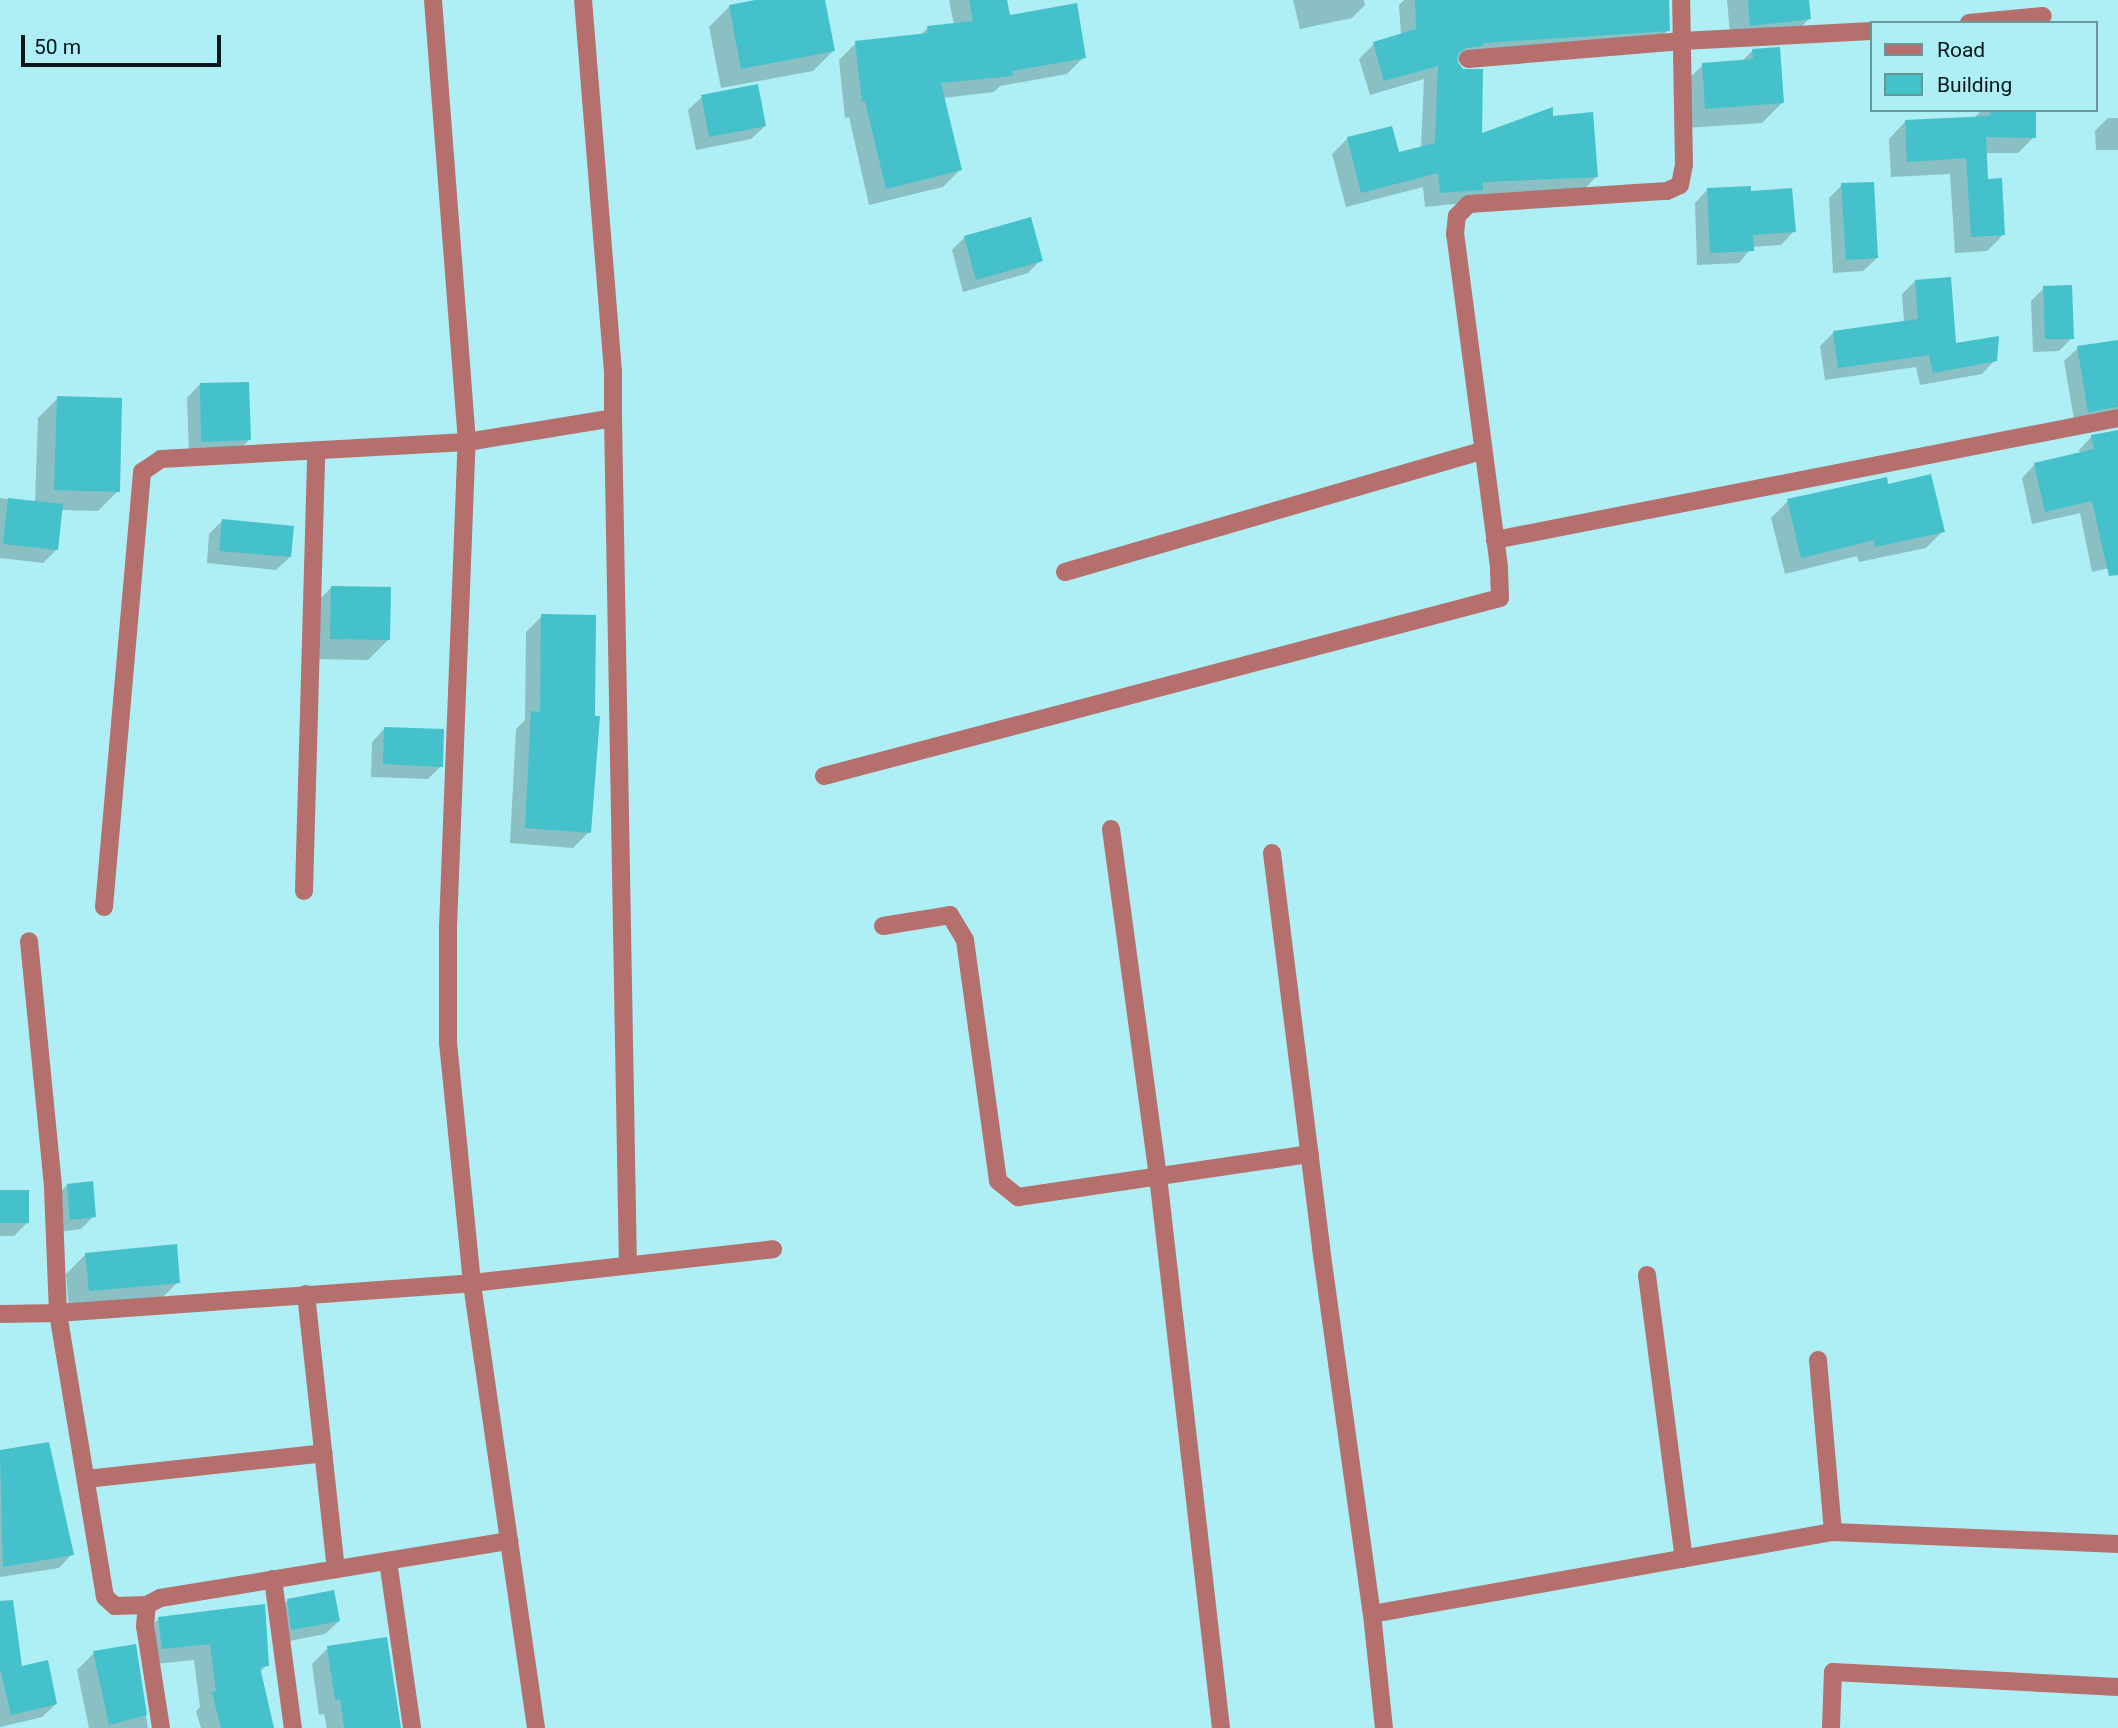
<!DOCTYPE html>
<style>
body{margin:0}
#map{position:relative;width:2118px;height:1728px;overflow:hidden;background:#adeff4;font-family:Roboto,sans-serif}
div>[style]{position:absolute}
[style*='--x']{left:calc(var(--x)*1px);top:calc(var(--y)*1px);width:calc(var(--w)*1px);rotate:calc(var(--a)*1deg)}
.shadow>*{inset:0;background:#0003}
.building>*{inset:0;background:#44c1ca}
.street>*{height:18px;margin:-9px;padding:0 9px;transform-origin:9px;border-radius:9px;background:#b5706e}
span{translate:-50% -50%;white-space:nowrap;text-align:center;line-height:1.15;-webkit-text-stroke:5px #adeff4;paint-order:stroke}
.legend{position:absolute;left:1870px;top:21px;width:228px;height:91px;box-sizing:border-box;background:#adeff4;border:2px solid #68989c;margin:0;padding:9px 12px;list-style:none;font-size:21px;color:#001618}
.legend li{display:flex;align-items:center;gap:14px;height:35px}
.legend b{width:35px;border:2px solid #68989c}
.scale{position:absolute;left:21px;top:35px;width:200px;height:32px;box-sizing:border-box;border:4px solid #001618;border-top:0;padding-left:9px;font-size:21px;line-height:24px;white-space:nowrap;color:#001618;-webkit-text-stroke:5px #adeff4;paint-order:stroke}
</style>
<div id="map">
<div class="shadow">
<div style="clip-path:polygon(765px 0,823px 0,833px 51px,813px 71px,721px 88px,709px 27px,730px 6px)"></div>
<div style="clip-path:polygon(949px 0,1006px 0,1009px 17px,1084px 57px,1067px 74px,1000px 86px,994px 92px,943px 98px,960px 170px,943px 187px,869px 205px,849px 117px,845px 118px,839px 60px,856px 43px,919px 36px,928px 28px,954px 25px)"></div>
<div style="clip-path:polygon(1293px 0,1364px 0,1365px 5px,1352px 18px,1300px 29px)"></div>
<div style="clip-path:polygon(1404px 0,1667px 0,1668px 30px,1653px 45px,1456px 62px,1481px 135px,1552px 118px,1597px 176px,1582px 191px,1425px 207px,1423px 187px,1346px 207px,1332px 154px,1347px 139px,1391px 128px,1398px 154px,1421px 148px,1424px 79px,1370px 95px,1359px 59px,1374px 44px,1401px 35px,1399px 5px)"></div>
<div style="clip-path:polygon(1727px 0,1807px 0,1809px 19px,1789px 39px,1731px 45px)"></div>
<div style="clip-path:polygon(1753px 50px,1782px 103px,1762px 123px,1685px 128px,1682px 85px,1703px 65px,1741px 62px)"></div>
<div style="clip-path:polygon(702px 97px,765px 126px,751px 139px,696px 150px,688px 110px)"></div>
<div style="clip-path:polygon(1982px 110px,2034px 110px,2034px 137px,2018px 153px,1985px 153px,1987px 181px,2004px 234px,1987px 251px,1955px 253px,1950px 174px,1891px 177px,1889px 139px,1905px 122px,1974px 118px)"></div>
<div style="clip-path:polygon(2108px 118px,2118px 118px,2118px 150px,2096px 150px,2095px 131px)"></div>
<div style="clip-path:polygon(1842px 185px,1877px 258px,1863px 271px,1833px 273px,1829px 198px)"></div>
<div style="clip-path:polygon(1708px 189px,1794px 231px,1781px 245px,1752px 247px,1739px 263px,1697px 265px,1695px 203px)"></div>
<div style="clip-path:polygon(965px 237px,1041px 260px,1028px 273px,963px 292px,952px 250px)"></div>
<div style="clip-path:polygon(1915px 281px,1955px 345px,1995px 360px,1982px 374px,1920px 385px,1916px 367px,1825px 380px,1820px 346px,1833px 333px,1904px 322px,1902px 294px)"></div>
<div style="clip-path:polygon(2044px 288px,2072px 338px,2059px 351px,2033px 352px,2031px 301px)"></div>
<div style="clip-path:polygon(2118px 341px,2118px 419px,2075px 425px,2064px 361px,2078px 348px)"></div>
<div style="clip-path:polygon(200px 384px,250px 439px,236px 453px,189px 454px,187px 398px)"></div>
<div style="clip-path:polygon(58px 398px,118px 491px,98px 511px,61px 510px,56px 550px,43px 563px,0 558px,0 498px,35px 503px,38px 418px)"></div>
<div style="clip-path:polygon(2118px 431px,2118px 566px,2092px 572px,2080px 513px,2032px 524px,2022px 478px,2035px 464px,2080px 454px,2079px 450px,2092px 436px)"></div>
<div style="clip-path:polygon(1887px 486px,1943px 531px,1926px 548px,1859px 562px,1857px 556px,1785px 574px,1771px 518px,1788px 501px)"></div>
<div style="clip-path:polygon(222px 521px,290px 557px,276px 570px,207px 563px,209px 534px)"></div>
<div style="clip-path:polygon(331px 588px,388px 640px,368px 660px,310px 659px,311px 608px)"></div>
<div style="clip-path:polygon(542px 616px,593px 718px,589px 832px,573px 848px,510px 843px,516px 729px,525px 720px,526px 632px)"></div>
<div style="clip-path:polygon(385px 728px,441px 766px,428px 779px,371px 777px,372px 742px)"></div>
<div style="clip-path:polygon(67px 1185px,94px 1216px,81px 1229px,58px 1232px,54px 1198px)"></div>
<div style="clip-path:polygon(0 1192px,27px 1223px,14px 1236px,0 1236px)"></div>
<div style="clip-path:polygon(86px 1254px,178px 1282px,158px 1302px,69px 1310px,66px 1274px)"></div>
<div style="clip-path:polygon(48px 1444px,72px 1554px,59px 1568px,0 1577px,0 1452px)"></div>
<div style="clip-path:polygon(288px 1600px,339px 1621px,325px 1634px,279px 1643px,275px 1614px)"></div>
<div style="clip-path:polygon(0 1617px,21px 1668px,56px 1704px,42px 1717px,0 1727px)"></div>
<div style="clip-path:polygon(159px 1619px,267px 1665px,259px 1673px,272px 1728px,280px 1728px,201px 1728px,196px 1711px,200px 1707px,194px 1660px,145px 1665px,142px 1635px)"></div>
<div style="clip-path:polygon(135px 1646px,148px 1728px,89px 1728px,77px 1670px,94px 1653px)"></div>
<div style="clip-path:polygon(328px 1648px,399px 1728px,327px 1728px,324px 1714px,319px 1715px,312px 1664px)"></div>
</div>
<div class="building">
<div style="clip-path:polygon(755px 0,825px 0,835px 51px,741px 69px,729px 5px)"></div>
<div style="clip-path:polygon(969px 0,1007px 0,1010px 15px,1077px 3px,1086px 58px,1012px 71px,1013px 76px,941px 83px,962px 170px,886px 189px,865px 101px,862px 102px,855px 41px,928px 33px,927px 26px,973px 21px)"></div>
<div style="clip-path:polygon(1415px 0,1669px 0,1670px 31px,1483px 43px,1483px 46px,1466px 48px,1458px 54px,1457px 61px,1463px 69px,1483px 69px,1482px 133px,1553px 107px,1553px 116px,1593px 112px,1598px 177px,1483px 182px,1483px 190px,1440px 193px,1438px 173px,1361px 193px,1347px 137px,1392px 126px,1399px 152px,1435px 143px,1438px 66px,1384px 81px,1373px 42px,1416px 29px)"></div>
<div style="clip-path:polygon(1748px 0,1809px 0,1811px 19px,1750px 26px)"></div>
<div style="clip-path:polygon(1780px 47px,1784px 103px,1705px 109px,1702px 63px,1753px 59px,1752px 49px)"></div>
<div style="clip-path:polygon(758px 84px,766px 126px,709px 137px,701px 95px)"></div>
<div style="clip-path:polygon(1990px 110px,2036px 110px,2036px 138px,1986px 137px,1988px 179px,2002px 178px,2005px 235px,1971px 237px,1966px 158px,1907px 162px,1905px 120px,1990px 116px)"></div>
<div style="clip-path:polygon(1874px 182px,1878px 258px,1846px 260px,1841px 183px)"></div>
<div style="clip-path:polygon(1751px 186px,1751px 191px,1792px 188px,1796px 232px,1753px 235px,1754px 251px,1710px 253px,1707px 188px)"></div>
<div style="clip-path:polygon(1031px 217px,1043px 261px,976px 280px,964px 236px)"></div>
<div style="clip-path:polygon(1951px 277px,1956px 343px,1999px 336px,1997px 361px,1933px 373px,1929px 355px,1838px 368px,1833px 331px,1918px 319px,1915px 280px)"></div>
<div style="clip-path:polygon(2072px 285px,2074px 339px,2045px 339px,2043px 286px)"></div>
<div style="clip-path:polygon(2118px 340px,2118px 407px,2088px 412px,2077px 346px)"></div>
<div style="clip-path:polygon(249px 382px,251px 440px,201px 442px,200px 383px)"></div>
<div style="clip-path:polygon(57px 396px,122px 398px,120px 492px,54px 490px)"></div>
<div style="clip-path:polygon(2118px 430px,2118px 575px,2109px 576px,2092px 501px,2045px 512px,2034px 463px,2094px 449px,2091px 435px)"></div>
<div style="clip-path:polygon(1931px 474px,1945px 532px,1875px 547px,1874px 540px,1801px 558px,1787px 499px,1887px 477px,1888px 484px)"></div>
<div style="clip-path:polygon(8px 498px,63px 504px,58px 550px,3px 544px)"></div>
<div style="clip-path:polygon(222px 519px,294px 526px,291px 557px,219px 551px)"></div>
<div style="clip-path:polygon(331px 586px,391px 587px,390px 640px,330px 639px)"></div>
<div style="clip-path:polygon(541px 614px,596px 615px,595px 716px,600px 716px,591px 833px,525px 828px,531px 711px,540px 712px)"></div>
<div style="clip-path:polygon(384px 727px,444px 729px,443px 767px,383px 764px)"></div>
<div style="clip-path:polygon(93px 1181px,96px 1217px,70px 1220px,67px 1184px)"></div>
<div style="clip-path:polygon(0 1190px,29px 1190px,29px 1223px,0 1223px)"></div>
<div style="clip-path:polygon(177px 1244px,180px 1283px,89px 1291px,85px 1253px)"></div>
<div style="clip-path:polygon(49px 1442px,74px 1555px,3px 1567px,0 1450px)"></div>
<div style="clip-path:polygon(334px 1590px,340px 1621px,291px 1630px,287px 1599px)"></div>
<div style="clip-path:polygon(13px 1600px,22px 1666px,48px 1660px,57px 1704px,11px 1715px,0 1668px,0 1601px)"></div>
<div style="clip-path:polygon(265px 1604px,269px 1666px,260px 1667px,274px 1728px,221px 1728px,212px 1692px,216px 1691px,210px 1644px,162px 1649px,158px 1617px)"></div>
<div style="clip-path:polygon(387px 1637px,401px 1728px,344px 1728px,340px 1699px,335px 1700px,327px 1646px)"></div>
<div style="clip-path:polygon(136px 1644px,147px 1715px,109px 1725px,93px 1651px)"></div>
</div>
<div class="street">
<div style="--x:1969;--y:23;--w:74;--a:-5.4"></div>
<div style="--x:1468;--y:59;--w:215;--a:-4.8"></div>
<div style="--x:1682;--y:41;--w:189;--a:-3"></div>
<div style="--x:613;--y:418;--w:847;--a:88.99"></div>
<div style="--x:1495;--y:540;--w:635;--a:-11.08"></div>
<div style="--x:1065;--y:572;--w:434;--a:-16.2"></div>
<div style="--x:824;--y:776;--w:699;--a:-14.75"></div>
<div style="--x:1500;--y:598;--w:31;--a:-92"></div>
<div style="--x:1499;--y:567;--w:336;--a:-97.5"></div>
<div style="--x:1455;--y:234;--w:18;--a:-84"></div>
<div style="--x:1457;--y:216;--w:17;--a:-45"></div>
<div style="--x:1469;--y:204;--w:198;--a:-3.8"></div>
<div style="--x:1667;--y:191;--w:14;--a:-25"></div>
<div style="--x:1680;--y:185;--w:20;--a:-79"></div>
<div style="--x:1684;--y:165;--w:165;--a:-91"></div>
<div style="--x:1111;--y:829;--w:350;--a:82.3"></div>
<div style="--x:1158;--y:1176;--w:556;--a:83.49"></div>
<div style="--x:1272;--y:853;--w:398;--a:82.9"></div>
<div style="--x:1321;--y:1248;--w:370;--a:82.1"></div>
<div style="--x:1372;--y:1614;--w:115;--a:84"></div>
<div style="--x:304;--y:891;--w:441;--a:-88.4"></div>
<div style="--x:104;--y:907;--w:437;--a:-85"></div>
<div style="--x:142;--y:472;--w:23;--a:-34"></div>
<div style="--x:161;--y:459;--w:306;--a:-3.2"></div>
<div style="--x:467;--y:442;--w:443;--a:-94.4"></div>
<div style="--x:883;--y:926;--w:68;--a:-9.3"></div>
<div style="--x:950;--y:915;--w:29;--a:59"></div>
<div style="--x:965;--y:940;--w:243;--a:82.2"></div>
<div style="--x:998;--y:1181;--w:26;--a:39"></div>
<div style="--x:1018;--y:1197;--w:295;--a:-8.4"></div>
<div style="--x:1647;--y:1275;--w:286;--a:82.6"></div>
<div style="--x:306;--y:1294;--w:277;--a:83.8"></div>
<div style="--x:0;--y:1314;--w:58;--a:-1"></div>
<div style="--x:58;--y:1313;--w:127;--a:-92.3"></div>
<div style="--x:53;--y:1186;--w:246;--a:-95.6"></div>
<div style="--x:1818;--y:1360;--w:173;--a:85"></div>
<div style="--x:86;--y:1479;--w:239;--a:-6.2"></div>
<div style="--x:388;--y:1561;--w:169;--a:81.8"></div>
<div style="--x:273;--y:1579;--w:150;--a:82.4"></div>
<div style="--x:147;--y:1605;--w:32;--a:178"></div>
<div style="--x:115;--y:1606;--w:13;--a:-138"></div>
<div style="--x:105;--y:1597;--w:288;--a:-99.4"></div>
<div style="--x:58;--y:1313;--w:415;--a:-4.1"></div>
<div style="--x:472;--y:1283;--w:242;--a:-95.7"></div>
<div style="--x:448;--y:1042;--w:115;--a:-90"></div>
<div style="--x:448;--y:927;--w:485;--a:-87.8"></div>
<div style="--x:467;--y:442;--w:148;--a:-9.3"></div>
<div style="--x:613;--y:418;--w:46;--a:-90"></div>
<div style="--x:613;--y:372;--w:373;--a:-94.6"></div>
<div style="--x:1372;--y:1614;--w:468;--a:-10.1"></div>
<div style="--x:1833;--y:1532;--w:285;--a:2.4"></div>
<div style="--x:161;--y:1728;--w:103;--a:-98.9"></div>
<div style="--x:145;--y:1626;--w:21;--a:-85"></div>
<div style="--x:147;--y:1605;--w:15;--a:-28"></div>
<div style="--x:160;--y:1598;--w:354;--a:-9.3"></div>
<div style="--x:536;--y:1728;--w:450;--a:-98.2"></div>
<div style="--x:472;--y:1283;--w:303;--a:-6.4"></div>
<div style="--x:1831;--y:1728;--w:56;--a:-88"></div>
<div style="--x:1833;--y:1672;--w:285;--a:3"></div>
</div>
<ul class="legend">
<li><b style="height:9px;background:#b5706e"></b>Road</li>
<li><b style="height:19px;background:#44c1ca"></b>Building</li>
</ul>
<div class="scale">50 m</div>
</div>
